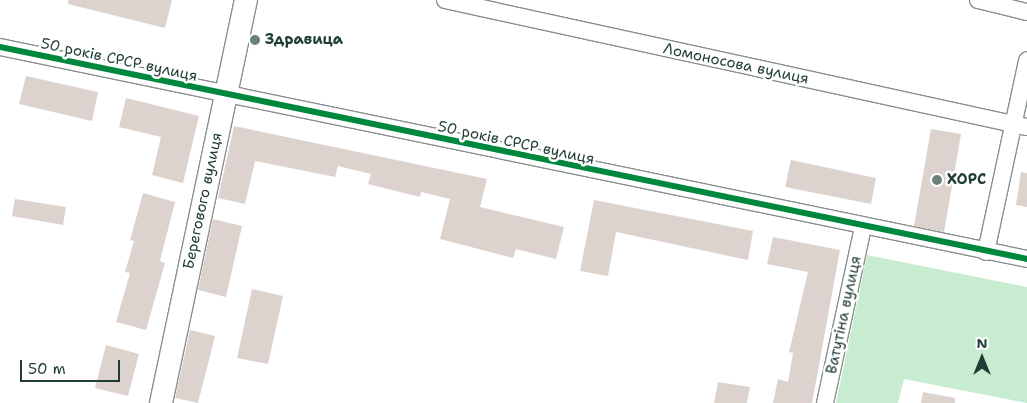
<!DOCTYPE html>
<meta charset="utf-8">
<style>
body{margin:0}
#map{position:relative;width:1027px;height:403px;overflow:hidden;background:#fff;font-family:"Shantell Sans",sans-serif}
div>[style]{position:absolute}
[style*='--x']{left:calc(var(--x)*1px);top:calc(var(--y)*1px);width:calc(var(--w)*1px);rotate:calc(var(--a)*1deg)}
.green>*{inset:0;background:#c8eccf}
.building>*{inset:0;background:#ddd3ce}
.roads{filter:drop-shadow(1px 0 #898f8d) drop-shadow(-1px 0 #898f8d) drop-shadow(0 1px #898f8d) drop-shadow(0 -1px #898f8d)}
.street>*{height:16px;margin:-8px;padding:0 8px;transform-origin:8px;border-radius:8px;background:#fff}
.secondary>*{height:22px;margin:-11px;padding:0 11px;transform-origin:11px;border-radius:11px;background:#fff}
.cycleway>*{height:6px;margin:-3px;padding:0 3px;transform-origin:3px;border-radius:3px;background:#00873e}
.dots>*{width:14px;height:14px;translate:-50% -50%;box-sizing:border-box;border:2px solid #fff;border-radius:50%}
span{translate:-50% -50%;white-space:nowrap;text-align:center;line-height:1.15;-webkit-text-stroke:5px #fff;paint-order:stroke}
.poi-label{font-size:15px;color:#1f3d34;font-weight:700}
.left{translate:0 -50%;text-align:left}
.street-label{font-size:15px;color:#1f3d34}
.north{position:absolute;left:957px;top:333px;width:50px;height:50px;-webkit-text-stroke:4px #fff;paint-order:stroke;rotate:0deg;font-size:14px;font-weight:700;line-height:20px;text-align:center;color:#1f3d34}
.north::after{content:'';display:block;margin:auto;width:18px;height:22px;background:#1f3d34;clip-path:polygon(50% 0,100% 100%,50% 72%,0 100%)}
.scale{position:absolute;left:20px;top:360px;width:100px;height:22px;box-sizing:border-box;border:2px solid #1f3d34;border-top:0;padding-left:6px;font-size:15px;line-height:18px;white-space:nowrap;color:#1f3d34;-webkit-text-stroke:4px #fff;paint-order:stroke}
</style>
<div id="map">
<div class="green">
<div style="clip-path:polygon(867px 255px,1027px 287px,1027px 403px,904px 379px,898px 403px,836px 403px)"></div>
</div>
<div class="building">
<div style="clip-path:polygon(68px 0,172px 0,165px 28px,68px 4px)"></div>
<div style="clip-path:polygon(26px 76px,98px 92px,92px 121px,19px 104px)"></div>
<div style="clip-path:polygon(126px 98px,199px 116px,183px 183px,152px 175px,161px 137px,119px 127px)"></div>
<div style="clip-path:polygon(234px 126px,487px 179px,480px 207px,564px 227px,556px 259px,516px 249px,513px 258px,440px 239px,450px 199px,421px 192px,420px 197px,368px 184px,371px 174px,338px 166px,335px 177px,255px 161px,245px 204px,218px 198px)"></div>
<div style="clip-path:polygon(931px 129px,961px 134px,944px 232px,914px 226px)"></div>
<div style="clip-path:polygon(791px 160px,876px 178px,871px 204px,785px 187px)"></div>
<div style="clip-path:polygon(1021px 172px,1027px 173px,1027px 207px,1016px 205px)"></div>
<div style="clip-path:polygon(143px 193px,175px 202px,160px 261px,165px 263px,146px 330px,116px 322px,130px 273px,125px 272px,134px 241px,130px 240px)"></div>
<div style="clip-path:polygon(15px 199px,66px 207px,63px 225px,12px 216px)"></div>
<div style="clip-path:polygon(594px 200px,753px 231px,748px 260px,616px 232px,608px 276px,580px 271px)"></div>
<div style="clip-path:polygon(213px 219px,242px 226px,226px 297px,198px 290px)"></div>
<div style="clip-path:polygon(773px 237px,840px 250px,812px 403px,773px 403px,778px 379px,788px 382px,793px 353px,789px 352px,808px 272px,767px 264px)"></div>
<div style="clip-path:polygon(252px 289px,283px 296px,268px 364px,237px 358px)"></div>
<div style="clip-path:polygon(190px 330px,215px 336px,198px 403px,175px 398px)"></div>
<div style="clip-path:polygon(106px 345px,139px 354px,128px 396px,95px 388px)"></div>
<div style="clip-path:polygon(718px 382px,750px 387px,747px 403px,714px 403px)"></div>
<div style="clip-path:polygon(923px 392px,955px 398px,955px 403px,921px 403px)"></div>
</div>
<div class="roads">
<div class="street">
<div style="--x:445;--y:0;--w:596;--a:12.31"></div>
<div style="--x:978;--y:0;--w:50;--a:13.8"></div>
<div style="--x:0;--y:47;--w:1049;--a:11.66"></div>
<div style="--x:986;--y:252;--w:196;--a:-77.9"></div>
<div style="--x:825;--y:403;--w:180;--a:-77.8"></div>
</div>
<div class="secondary">
<div style="--x:161;--y:403;--w:412;--a:-78.1"></div>
</div>
</div>
<div class="cycleway">
<div style="--x:0;--y:47;--w:1049;--a:11.66"></div>
</div>
<div class="dots">
<div style="left:255px;top:40px;background:#6d817b"></div>
<div style="left:937px;top:180px;background:#6d817b"></div>
</div>
<div class="poi-label">
<span class="left" style="left:265px;top:40px">Здравица</span>
<span class="left" style="left:947px;top:180px">ХОРС</span>
</div>
<div class="street-label">
<span style="left:119px;top:60px;rotate:12deg">50 років СРСР вулиця</span>
<span style="left:736px;top:64px;rotate:12deg">Ломоносова вулиця</span>
<span style="left:516px;top:143px;rotate:12deg">50 років СРСР вулиця</span>
<span style="left:203px;top:201px;rotate:-78deg">Берегового вулиця</span>
<span style="left:844px;top:315px;rotate:-78deg">Ватутіна вулиця</span>
</div>
<div class="north">N</div>
<div class="scale">50 m</div>
</div>
